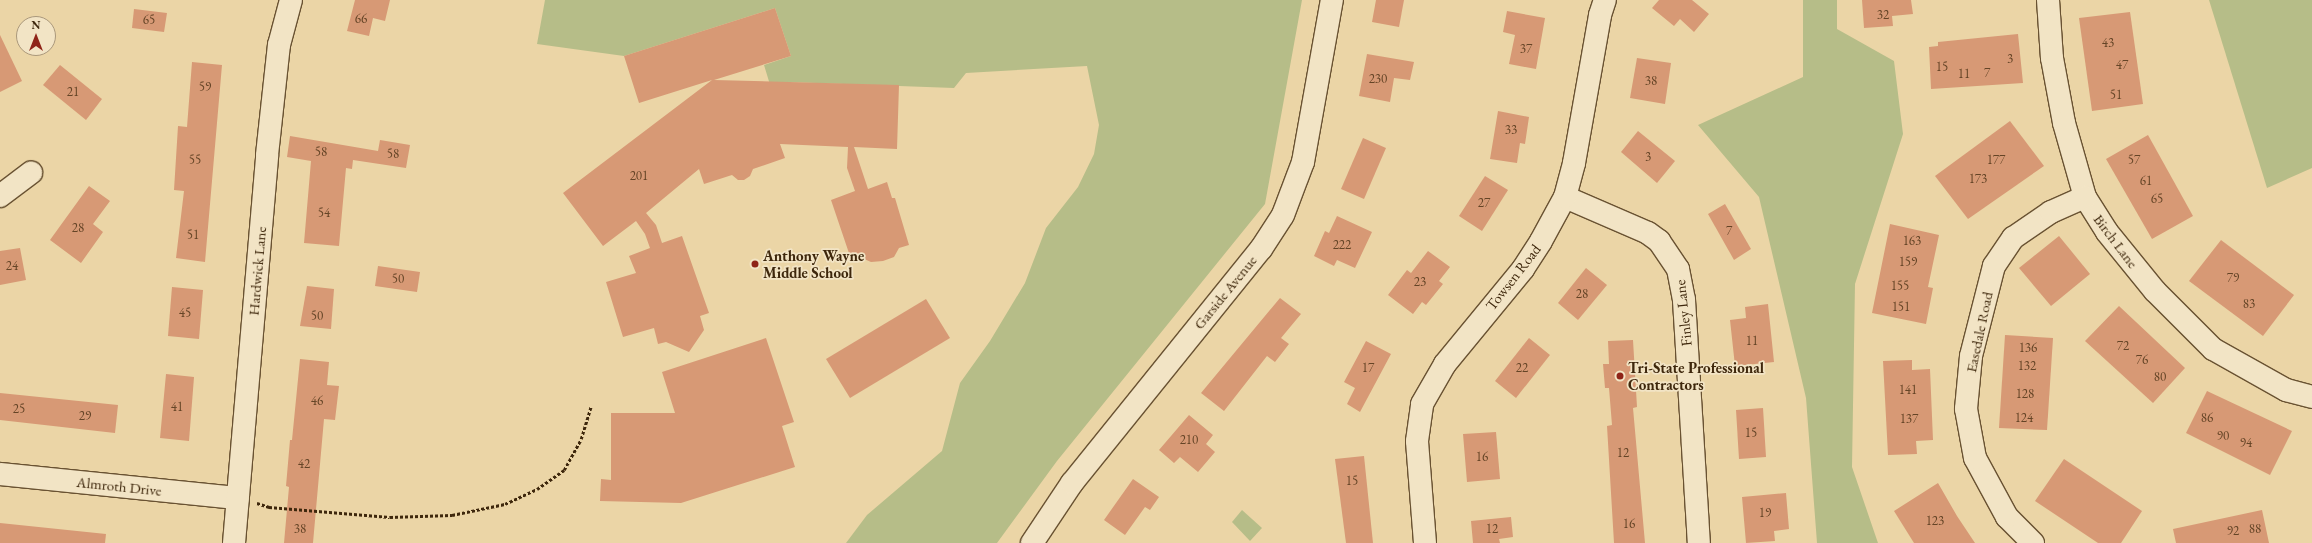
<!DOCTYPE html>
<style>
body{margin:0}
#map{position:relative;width:2312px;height:543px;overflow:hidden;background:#ebd5a6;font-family:"EB Garamond",serif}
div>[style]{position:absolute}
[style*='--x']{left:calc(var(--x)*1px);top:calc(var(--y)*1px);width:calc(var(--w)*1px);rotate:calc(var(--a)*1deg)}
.green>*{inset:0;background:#b6bd88}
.building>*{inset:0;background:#d79975}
.path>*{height:2.5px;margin-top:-1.25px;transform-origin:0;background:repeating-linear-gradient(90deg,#3e270c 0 3px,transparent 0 5px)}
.roads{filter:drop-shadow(1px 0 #695232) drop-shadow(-1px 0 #695232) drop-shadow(0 1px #695232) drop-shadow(0 -1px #695232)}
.minor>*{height:22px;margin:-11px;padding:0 11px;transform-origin:11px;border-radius:11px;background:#f2e4c5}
.dots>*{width:11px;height:11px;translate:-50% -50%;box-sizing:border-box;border:2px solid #f2e4c5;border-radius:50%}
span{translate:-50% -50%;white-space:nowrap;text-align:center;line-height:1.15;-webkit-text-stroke:3.5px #f2e4c5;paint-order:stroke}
.number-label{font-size:13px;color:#644426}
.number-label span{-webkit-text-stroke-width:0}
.street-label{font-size:15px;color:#3e270c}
.poi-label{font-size:15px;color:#3e270c;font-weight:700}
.left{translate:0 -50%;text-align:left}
.north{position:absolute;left:16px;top:16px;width:40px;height:40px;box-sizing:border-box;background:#f2e4c5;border:1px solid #aa987b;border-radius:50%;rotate:0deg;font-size:11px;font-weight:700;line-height:16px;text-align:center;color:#3e270c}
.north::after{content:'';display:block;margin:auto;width:14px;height:18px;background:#8f2418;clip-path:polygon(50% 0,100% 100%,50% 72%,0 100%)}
</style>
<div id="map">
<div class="green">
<div style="clip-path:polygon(545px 0,1302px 0,1265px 204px,1057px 461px,997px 543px,846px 543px,867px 515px,942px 451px,960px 383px,990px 341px,1025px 283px,1046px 228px,1078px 187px,1094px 154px,1099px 125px,1087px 66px,966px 73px,954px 88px,789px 82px,771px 88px,764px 65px,791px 56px,775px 8px,624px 56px,537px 44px)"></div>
<div style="clip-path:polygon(1803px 0,1837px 0,1837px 29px,1894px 61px,1903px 134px,1855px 284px,1852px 467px,1878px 543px,1817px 543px,1806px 398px,1759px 197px,1698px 125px,1803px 77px)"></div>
<div style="clip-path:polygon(2209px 0,2312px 0,2312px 168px,2267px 188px)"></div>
<div style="clip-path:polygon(1242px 510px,1262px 528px,1250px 541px,1232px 522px)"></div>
</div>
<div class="building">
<div style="clip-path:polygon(355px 0,390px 0,385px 21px,373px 18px,369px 36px,347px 31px)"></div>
<div style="clip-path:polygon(1376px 0,1404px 0,1399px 27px,1372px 22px)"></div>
<div style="clip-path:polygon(1659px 0,1692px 0,1709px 14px,1694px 32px,1680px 19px,1674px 26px,1652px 8px)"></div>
<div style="clip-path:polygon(1862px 0,1911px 0,1913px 14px,1892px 16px,1893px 26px,1864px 28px)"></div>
<div style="clip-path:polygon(775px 8px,791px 56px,714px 80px,899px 85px,897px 149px,854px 147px,868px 189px,887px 182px,892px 198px,895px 198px,909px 245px,899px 248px,894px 257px,883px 261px,871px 262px,862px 258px,852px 262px,831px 200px,855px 191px,847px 168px,848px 147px,780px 144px,785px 158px,753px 169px,750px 176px,744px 180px,738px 180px,732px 175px,704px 184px,699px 169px,646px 213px,656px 225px,662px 243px,682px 236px,709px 313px,700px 316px,704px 330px,689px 352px,666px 342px,658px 344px,654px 328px,623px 337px,606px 282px,636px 273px,629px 256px,650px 248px,645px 234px,636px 221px,603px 246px,563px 193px,712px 80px,639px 103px,624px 56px)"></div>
<div style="clip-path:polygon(134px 9px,167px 13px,164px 32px,132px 28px)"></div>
<div style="clip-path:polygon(1507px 11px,1545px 18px,1536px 69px,1509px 64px,1515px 35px,1503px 32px)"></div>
<div style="clip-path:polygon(2130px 12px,2143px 104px,2092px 111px,2079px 18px)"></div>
<div style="clip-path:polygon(2018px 34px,2023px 83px,1931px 89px,1929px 47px,1938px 46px,1938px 42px)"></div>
<div style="clip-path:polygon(0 35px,22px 81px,0 92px)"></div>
<div style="clip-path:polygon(1367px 54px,1414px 62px,1410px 80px,1394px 78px,1390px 102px,1359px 96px)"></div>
<div style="clip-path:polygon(1637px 58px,1671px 63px,1665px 104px,1630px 98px)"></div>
<div style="clip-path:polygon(192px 62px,222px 65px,205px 262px,176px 258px,184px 191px,174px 190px,178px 126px,187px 127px)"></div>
<div style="clip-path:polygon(60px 65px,102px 99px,86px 120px,43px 85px)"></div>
<div style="clip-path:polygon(1498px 111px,1529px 117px,1525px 144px,1520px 143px,1517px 163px,1490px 159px)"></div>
<div style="clip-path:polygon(2010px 121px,2044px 166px,1968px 219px,1935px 176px)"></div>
<div style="clip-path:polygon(1638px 131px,1675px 161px,1657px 183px,1621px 152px)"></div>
<div style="clip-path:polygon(2148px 135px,2193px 216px,2152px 239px,2106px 159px)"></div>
<div style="clip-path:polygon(290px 136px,378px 151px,380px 140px,410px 145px,406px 168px,353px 160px,352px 169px,346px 168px,339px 246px,304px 243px,311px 161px,287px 157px)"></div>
<div style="clip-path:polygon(1363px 138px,1386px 148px,1364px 199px,1341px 189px)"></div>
<div style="clip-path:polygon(1485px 176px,1508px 190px,1482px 231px,1459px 216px)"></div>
<div style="clip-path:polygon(89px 186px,110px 201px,93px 224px,103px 232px,81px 263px,50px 240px)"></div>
<div style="clip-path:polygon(1725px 204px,1751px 249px,1734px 260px,1708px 214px)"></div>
<div style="clip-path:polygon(1337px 216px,1372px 232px,1355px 268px,1337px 260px,1334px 266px,1314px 256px,1325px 231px,1329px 233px)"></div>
<div style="clip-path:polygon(1890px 224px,1939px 235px,1928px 287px,1933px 288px,1926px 324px,1872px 313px)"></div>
<div style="clip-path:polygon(2059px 236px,2090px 274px,2051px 306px,2019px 268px)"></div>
<div style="clip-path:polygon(2221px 240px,2294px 295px,2263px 336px,2189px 281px)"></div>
<div style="clip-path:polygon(20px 248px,26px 280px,0 285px,0 251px)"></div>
<div style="clip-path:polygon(1428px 251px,1450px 267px,1439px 281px,1443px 284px,1426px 305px,1422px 302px,1413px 314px,1388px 295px,1407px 270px,1411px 273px)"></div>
<div style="clip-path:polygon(378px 266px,420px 272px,417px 292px,375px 286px)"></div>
<div style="clip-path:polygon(1586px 268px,1607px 285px,1578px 320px,1558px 303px)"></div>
<div style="clip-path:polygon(307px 286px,334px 289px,331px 329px,300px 326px)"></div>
<div style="clip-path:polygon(172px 287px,203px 290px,199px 339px,168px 336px)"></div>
<div style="clip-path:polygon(1280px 298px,1301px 314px,1281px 338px,1289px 344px,1275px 362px,1267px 356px,1224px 411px,1201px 393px)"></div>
<div style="clip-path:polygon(926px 299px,950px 338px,850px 398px,826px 359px)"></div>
<div style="clip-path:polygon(1768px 304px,1774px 362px,1735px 366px,1730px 320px,1746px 318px,1745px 307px)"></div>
<div style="clip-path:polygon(2119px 306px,2185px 368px,2153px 403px,2085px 341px)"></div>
<div style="clip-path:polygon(2005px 335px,2053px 338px,2047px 430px,1999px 428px)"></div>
<div style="clip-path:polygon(766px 338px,794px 422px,782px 426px,795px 467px,681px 503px,600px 501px,601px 479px,611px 480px,611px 413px,675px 413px,662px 372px)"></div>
<div style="clip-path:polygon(1529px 338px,1550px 355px,1516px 398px,1495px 381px)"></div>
<div style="clip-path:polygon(1633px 340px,1637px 407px,1633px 408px,1645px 543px,1614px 543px,1607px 426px,1612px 425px,1609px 388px,1605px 388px,1603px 364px,1609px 364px,1608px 341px)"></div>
<div style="clip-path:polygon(1366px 341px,1391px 354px,1360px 412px,1347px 404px,1355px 388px,1344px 382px)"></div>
<div style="clip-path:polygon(300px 359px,329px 362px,327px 385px,339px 386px,335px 420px,324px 419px,313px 543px,284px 543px,289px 487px,286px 486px,290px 440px,292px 440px)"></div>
<div style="clip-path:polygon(1912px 360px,1912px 370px,1930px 369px,1933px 440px,1916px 441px,1917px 454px,1888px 455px,1883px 361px)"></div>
<div style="clip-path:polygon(166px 374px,194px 377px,189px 441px,160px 438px)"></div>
<div style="clip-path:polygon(2207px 391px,2292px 431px,2270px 475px,2186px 433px)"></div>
<div style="clip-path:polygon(0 393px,118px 405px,115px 433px,0 420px)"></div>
<div style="clip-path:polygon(1763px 408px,1766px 457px,1739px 459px,1736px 410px)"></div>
<div style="clip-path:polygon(1189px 415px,1213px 435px,1206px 444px,1215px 452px,1198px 472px,1180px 457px,1174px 463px,1159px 450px)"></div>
<div style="clip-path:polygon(1496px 432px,1500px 479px,1467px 482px,1463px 434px)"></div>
<div style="clip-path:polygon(1364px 456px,1373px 543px,1346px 543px,1335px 459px)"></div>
<div style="clip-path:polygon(2064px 459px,2142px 511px,2121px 543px,2098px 543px,2035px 501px)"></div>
<div style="clip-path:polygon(1133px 479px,1159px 497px,1150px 510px,1145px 507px,1125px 535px,1104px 520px)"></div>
<div style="clip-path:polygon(1938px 483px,1957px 516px,1975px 543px,1914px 543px,1894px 511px)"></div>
<div style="clip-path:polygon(1786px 493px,1789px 529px,1774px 531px,1775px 541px,1746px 543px,1742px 497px)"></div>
<div style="clip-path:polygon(2262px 510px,2269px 543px,2176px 543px,2173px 529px)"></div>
<div style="clip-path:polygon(1511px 517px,1513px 537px,1499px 539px,1500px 543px,1473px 543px,1471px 521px)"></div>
<div style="clip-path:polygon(0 523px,106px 534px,105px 543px,0 543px)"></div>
</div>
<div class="path">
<div style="--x:257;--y:503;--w:13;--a:18"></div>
<div style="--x:269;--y:507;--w:121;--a:4.7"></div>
<div style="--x:390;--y:517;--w:62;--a:-1.8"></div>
<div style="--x:452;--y:515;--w:54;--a:-11.7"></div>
<div style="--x:505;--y:504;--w:35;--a:-25"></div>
<div style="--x:537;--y:489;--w:33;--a:-35"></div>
<div style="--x:564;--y:470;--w:35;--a:-61"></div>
<div style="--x:581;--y:439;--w:34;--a:-73"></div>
</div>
<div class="roads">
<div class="minor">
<div style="--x:2048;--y:0;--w:58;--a:86.1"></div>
<div style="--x:2052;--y:58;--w:66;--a:79.5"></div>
<div style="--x:2064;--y:123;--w:77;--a:74.2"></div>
<div style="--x:2085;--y:197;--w:41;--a:57.8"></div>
<div style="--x:2107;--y:232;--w:76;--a:50.9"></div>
<div style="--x:2155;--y:291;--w:82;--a:45"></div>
<div style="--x:2213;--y:349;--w:84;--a:29.3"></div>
<div style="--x:2286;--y:390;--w:27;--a:15"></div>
<div style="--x:0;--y:196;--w:39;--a:-37"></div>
<div style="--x:1565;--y:197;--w:90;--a:23.4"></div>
<div style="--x:1648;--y:233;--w:14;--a:36"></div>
<div style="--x:1659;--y:241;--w:34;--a:56"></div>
<div style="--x:1678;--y:269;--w:32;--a:79"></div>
<div style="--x:1684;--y:300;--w:243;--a:86.5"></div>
<div style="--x:0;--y:474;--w:239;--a:5.8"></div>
<div style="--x:234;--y:543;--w:389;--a:-85.1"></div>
<div style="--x:267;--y:155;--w:111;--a:-83.8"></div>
<div style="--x:279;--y:45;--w:47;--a:-75.1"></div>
<div style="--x:1032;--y:543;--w:72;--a:-56.3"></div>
<div style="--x:1072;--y:483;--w:301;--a:-51.1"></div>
<div style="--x:1261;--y:249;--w:40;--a:-57.1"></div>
<div style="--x:1283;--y:215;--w:57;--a:-69.3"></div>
<div style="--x:1303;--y:162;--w:165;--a:-79.9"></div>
<div style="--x:1425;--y:543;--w:102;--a:-94.5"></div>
<div style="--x:1417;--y:441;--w:37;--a:-82"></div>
<div style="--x:1422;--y:404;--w:46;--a:-60.1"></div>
<div style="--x:1445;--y:364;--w:123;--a:-50.6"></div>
<div style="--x:1523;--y:269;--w:33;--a:-57"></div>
<div style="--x:1541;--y:241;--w:50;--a:-61.4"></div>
<div style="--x:1565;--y:197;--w:35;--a:-75"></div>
<div style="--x:1574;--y:163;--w:150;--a:-80"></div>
<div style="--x:1600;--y:15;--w:16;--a:-72"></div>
<div style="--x:2033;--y:543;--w:37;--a:-135"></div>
<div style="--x:2007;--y:517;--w:67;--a:-118.5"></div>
<div style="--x:1975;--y:458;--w:50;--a:-100.4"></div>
<div style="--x:1966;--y:409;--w:53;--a:-84.6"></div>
<div style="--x:1971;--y:356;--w:93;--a:-75.7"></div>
<div style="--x:1994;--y:266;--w:34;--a:-56"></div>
<div style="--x:2013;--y:238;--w:46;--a:-34.4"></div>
<div style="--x:2051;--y:212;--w:37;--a:-24"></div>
</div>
</div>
<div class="dots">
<div style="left:755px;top:264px;background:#8f2418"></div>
<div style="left:1620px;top:376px;background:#8f2418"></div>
</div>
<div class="number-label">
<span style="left:1883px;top:15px">32</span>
<span style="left:361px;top:19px">66</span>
<span style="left:149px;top:20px">65</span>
<span style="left:2108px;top:43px">43</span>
<span style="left:1526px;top:49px">37</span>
<span style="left:2010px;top:59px">3</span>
<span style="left:2122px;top:65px">47</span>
<span style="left:1942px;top:67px">15</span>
<span style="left:1987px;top:73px">7</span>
<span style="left:1964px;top:74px">11</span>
<span style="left:1378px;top:79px">230</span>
<span style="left:1651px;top:81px">38</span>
<span style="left:205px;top:87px">59</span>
<span style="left:73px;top:92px">21</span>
<span style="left:2116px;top:95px">51</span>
<span style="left:1511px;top:130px">33</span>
<span style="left:321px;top:152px">58</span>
<span style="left:393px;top:154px">58</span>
<span style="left:1648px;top:157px">3</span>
<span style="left:195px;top:160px">55</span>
<span style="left:1996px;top:160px">177</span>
<span style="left:2134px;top:160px">57</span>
<span style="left:639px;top:176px">201</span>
<span style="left:1978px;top:179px">173</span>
<span style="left:2146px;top:181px">61</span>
<span style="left:2157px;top:199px">65</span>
<span style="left:1484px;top:203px">27</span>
<span style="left:324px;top:213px">54</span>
<span style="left:78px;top:228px">28</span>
<span style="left:1729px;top:231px">7</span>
<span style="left:193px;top:235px">51</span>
<span style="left:1912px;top:241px">163</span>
<span style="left:1342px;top:245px">222</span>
<span style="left:1908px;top:262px">159</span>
<span style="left:12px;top:266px">24</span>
<span style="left:2233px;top:278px">79</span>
<span style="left:398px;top:279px">50</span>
<span style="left:1420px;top:282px">23</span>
<span style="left:1900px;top:286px">155</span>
<span style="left:1582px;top:294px">28</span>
<span style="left:2249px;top:304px">83</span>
<span style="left:1901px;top:307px">151</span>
<span style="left:185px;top:313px">45</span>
<span style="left:317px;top:316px">50</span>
<span style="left:1752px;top:341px">11</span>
<span style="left:2123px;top:346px">72</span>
<span style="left:2028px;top:348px">136</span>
<span style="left:2142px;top:360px">76</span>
<span style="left:2027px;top:366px">132</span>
<span style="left:1368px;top:368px">17</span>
<span style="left:1522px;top:368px">22</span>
<span style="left:2160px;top:377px">80</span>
<span style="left:1908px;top:390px">141</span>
<span style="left:2025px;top:394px">128</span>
<span style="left:317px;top:401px">46</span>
<span style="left:177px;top:407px">41</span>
<span style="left:19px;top:409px">25</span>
<span style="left:85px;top:416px">29</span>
<span style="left:2024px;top:418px">124</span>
<span style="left:2207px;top:418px">86</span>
<span style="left:1909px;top:419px">137</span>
<span style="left:1751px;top:433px">15</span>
<span style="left:2223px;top:436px">90</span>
<span style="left:1189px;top:440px">210</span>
<span style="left:2246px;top:443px">94</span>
<span style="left:1623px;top:453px">12</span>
<span style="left:1482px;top:457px">16</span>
<span style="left:304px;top:464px">42</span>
<span style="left:1352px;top:481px">15</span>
<span style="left:1765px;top:513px">19</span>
<span style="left:1935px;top:521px">123</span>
<span style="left:1629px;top:524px">16</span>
<span style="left:300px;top:529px">38</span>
<span style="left:1492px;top:529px">12</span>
<span style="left:2255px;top:529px">88</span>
<span style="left:2233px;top:531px">92</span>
</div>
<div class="street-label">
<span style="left:2116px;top:241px;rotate:53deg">Birch Lane</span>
<span style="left:257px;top:271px;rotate:-85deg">Hardwick Lane</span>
<span style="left:1513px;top:277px;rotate:-52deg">Towsen Road</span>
<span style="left:1225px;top:292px;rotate:-51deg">Garside Avenue</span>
<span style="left:1683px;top:313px;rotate:-96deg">Finley Lane</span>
<span style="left:1979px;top:332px;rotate:-78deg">Easedale Road</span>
<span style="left:119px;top:486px;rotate:6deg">Almroth Drive</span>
</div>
<div class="poi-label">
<span class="left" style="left:763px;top:264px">Anthony Wayne<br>Middle School</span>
<span class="left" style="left:1628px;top:376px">Tri-State Professional<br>Contractors</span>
</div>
<div class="north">N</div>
</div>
